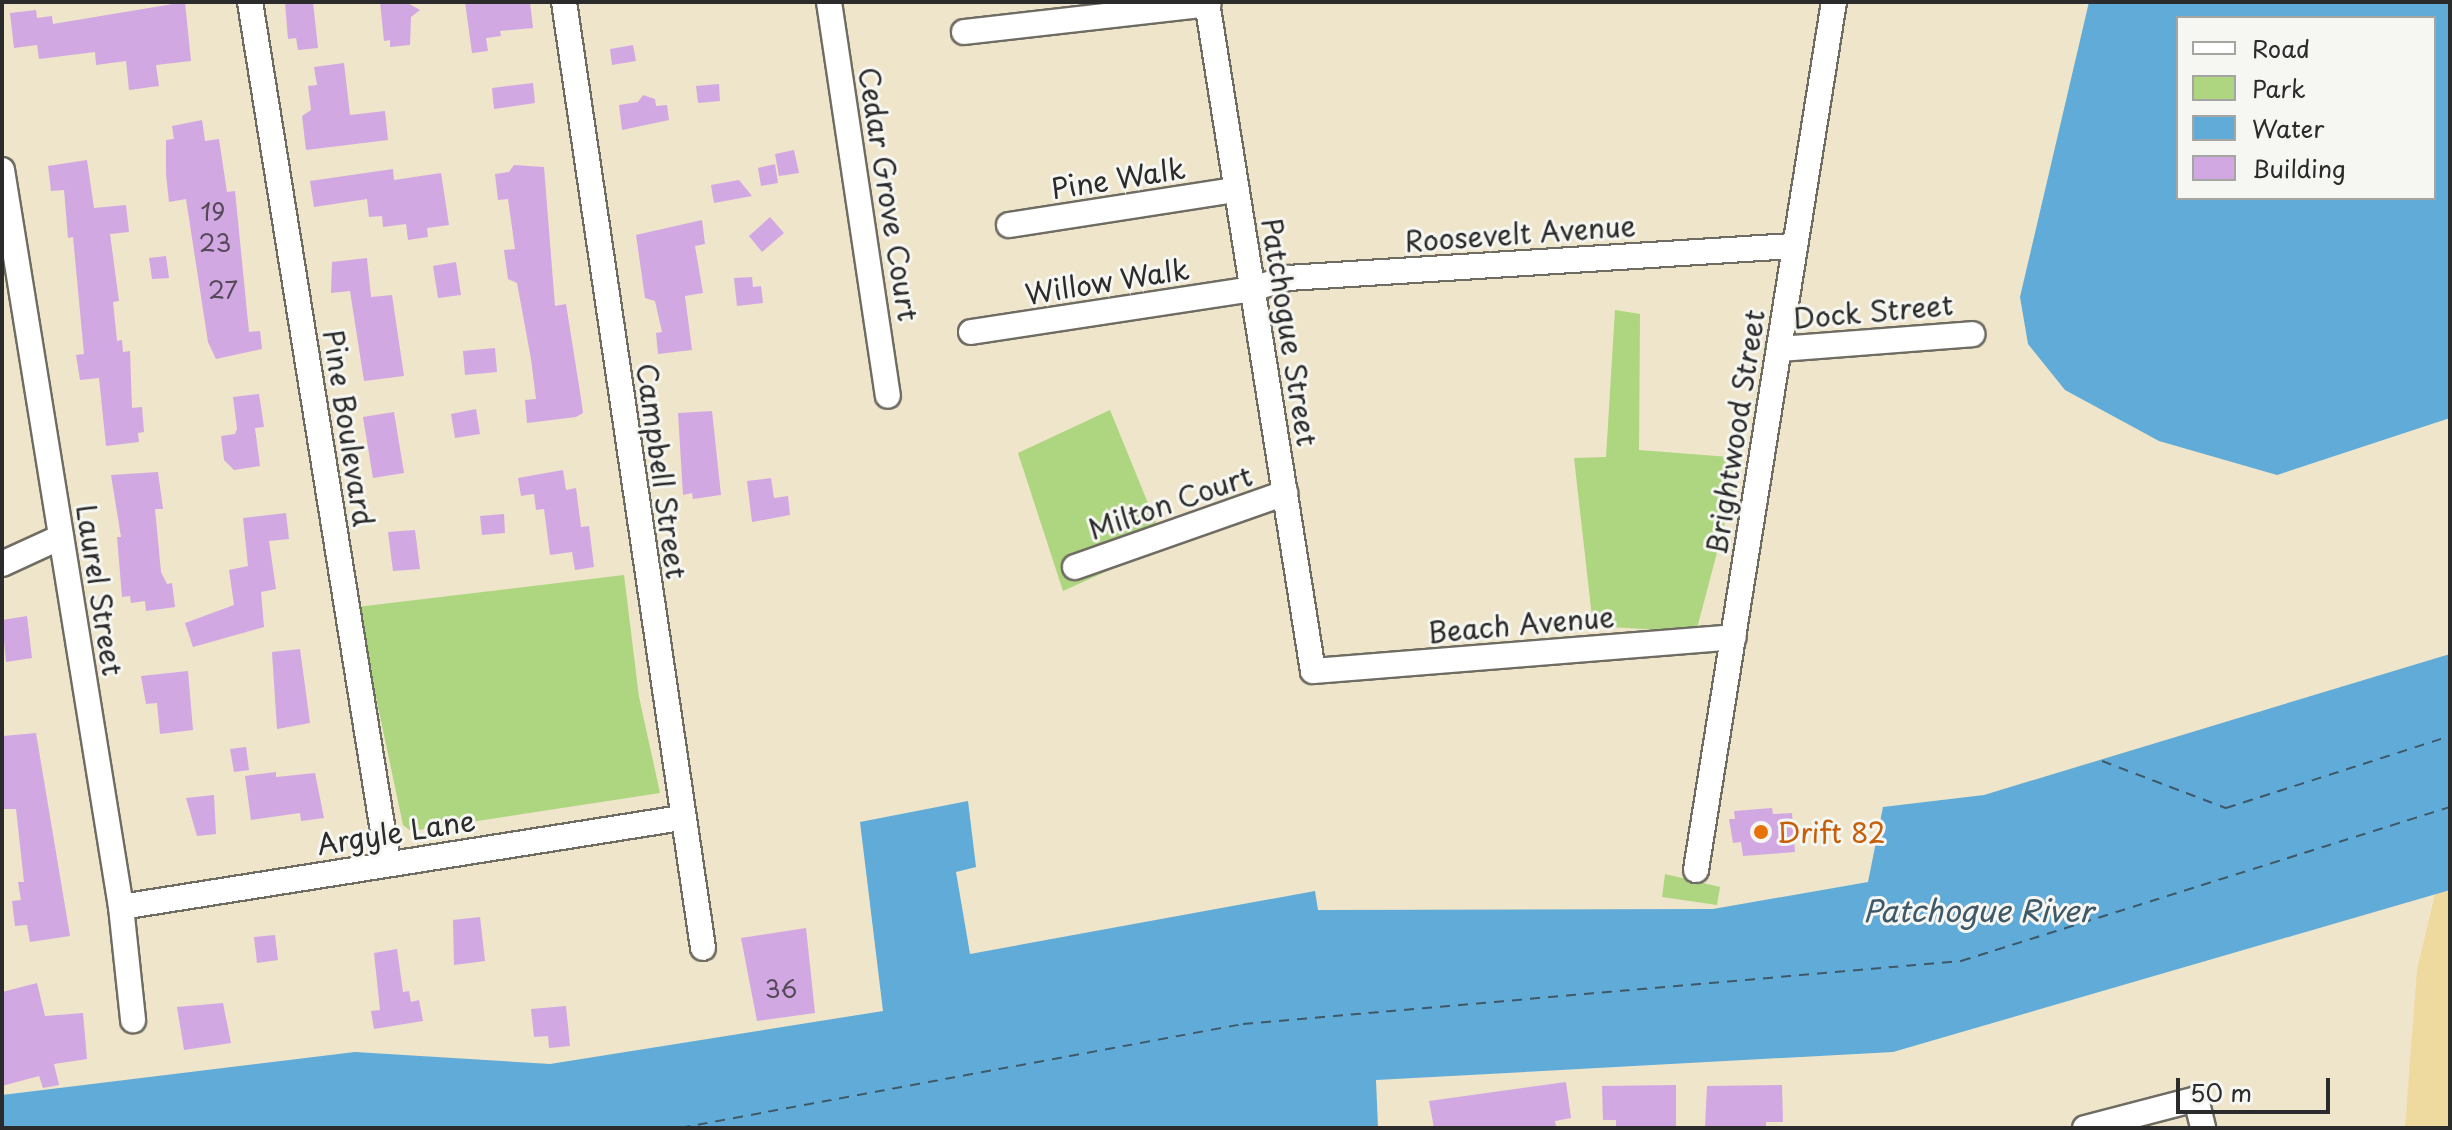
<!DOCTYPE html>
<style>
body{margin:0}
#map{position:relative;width:2452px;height:1130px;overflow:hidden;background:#eee5ca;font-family:"Playpen Sans",sans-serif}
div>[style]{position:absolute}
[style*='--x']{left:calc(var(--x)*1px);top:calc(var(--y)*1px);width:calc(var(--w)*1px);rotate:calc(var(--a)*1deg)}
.green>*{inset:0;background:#aed57f}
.sand>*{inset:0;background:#eeda9e}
.water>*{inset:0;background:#60abd8}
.ferry>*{height:2px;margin-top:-1px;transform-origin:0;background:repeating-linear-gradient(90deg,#3e5868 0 10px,transparent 0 18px)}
.building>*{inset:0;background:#d2a8e3}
.roads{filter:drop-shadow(2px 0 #6f6c63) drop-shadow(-2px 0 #6f6c63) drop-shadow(0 2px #6f6c63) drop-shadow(0 -2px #6f6c63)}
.minor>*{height:24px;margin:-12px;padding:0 12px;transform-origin:12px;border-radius:12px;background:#fff}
.dots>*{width:22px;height:22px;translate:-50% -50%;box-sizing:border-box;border:4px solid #f6f6f2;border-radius:50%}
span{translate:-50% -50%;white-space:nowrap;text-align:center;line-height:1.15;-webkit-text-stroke:6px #f6f6f2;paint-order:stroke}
.number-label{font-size:24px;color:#554a59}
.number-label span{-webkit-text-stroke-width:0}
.street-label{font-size:28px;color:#2b2b2b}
.food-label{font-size:28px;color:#c56008}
.left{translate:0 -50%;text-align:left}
.water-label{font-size:30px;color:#3e5868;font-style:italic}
.frame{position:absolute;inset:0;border:4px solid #2b2b2b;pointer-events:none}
.legend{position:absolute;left:2176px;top:16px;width:260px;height:184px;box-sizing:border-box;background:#f6f6f2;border:2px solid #a5a5a2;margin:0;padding:10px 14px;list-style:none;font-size:24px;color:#2b2b2b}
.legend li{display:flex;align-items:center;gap:16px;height:40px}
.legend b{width:40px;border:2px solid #a5a5a2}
.scale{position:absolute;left:2176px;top:1078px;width:154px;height:36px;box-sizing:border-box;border:4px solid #2b2b2b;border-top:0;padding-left:10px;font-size:24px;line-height:28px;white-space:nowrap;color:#2b2b2b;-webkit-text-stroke:6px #f6f6f2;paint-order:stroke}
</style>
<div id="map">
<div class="green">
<div style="clip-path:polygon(1615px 310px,1640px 314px,1639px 450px,1742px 458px,1696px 632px,1593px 626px,1574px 458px,1606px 457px)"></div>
<div style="clip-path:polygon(1110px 410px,1165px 545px,1063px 591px,1018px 453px)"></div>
<div style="clip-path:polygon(624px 575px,639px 697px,660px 793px,411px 831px,403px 825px,357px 607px)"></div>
<div style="clip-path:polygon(1665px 874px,1720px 887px,1717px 905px,1662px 897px)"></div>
</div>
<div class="sand">
<div style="clip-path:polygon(2450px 890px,2448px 1128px,2405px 1128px,2417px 970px,2435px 894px)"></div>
</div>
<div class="water">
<div style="clip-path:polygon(evenodd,2089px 2px,2450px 2px,2450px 418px,2277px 475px,2159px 441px,2065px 390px,2028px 344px,2020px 297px,2089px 2px,2178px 18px,2434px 18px,2434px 198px,2178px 198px,2178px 18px)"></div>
<div style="clip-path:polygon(2450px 654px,2450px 890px,1893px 1052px,1376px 1080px,1378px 1128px,2px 1128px,2px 1095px,355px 1052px,550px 1064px,883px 1011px,860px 822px,968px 801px,976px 867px,956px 872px,970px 954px,1315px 891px,1318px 910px,1713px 909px,1868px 882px,1883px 807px,1984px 795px)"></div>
</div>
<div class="ferry">
<div style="--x:2102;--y:761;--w:133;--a:20.8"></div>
<div style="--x:2226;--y:808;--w:235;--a:-17.8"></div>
<div style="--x:680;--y:1128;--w:573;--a:-10.47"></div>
<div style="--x:1243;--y:1024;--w:721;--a:-5.01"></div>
<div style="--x:1961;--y:961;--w:513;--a:-17.48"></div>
</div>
<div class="building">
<div style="clip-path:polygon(185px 2px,191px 61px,156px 65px,159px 86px,129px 90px,126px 61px,96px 65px,95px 52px,39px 59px,37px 45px,14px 48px,10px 13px,36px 10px,37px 18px,52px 16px,53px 24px)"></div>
<div style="clip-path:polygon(295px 2px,313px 2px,318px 48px,298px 50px,296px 38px,288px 39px,285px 3px)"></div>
<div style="clip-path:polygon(380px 2px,406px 2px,420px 10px,411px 17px,410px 45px,390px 47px,390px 40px,384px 41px)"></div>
<div style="clip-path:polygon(465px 2px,530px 2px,533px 28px,500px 31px,501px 36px,486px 38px,488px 51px,472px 53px)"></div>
<div style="clip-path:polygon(633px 45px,636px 61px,612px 65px,610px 49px)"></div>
<div style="clip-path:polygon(344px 63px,350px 115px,385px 111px,388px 140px,306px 150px,302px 116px,311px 110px,308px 86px,317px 85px,314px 67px)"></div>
<div style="clip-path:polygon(533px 83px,535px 103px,494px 109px,492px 88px)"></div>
<div style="clip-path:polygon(719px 84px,720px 101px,698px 103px,696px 86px)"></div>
<div style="clip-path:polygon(643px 95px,655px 99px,656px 106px,667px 105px,669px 120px,622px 130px,619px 105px,638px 102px)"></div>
<div style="clip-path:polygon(202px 120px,205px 141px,219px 139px,227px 192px,235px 191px,249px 332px,260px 331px,262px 349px,216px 359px,208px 342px,186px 199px,169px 202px,166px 174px,166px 140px,174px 139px,172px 126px)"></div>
<div style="clip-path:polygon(794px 150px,799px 173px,779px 176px,775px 154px)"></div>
<div style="clip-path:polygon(87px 160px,94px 208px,126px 205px,129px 232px,110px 234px,119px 301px,113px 302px,117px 341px,122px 340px,123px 352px,130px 351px,132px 408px,142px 407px,144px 432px,138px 433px,139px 442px,106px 446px,99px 378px,80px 380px,76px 355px,84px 354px,73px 237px,68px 238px,64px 190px,51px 191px,48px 166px)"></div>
<div style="clip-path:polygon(775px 164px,778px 183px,761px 186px,758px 168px)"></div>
<div style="clip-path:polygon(514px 165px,544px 167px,555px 306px,566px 304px,580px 392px,583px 413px,576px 417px,527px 423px,525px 400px,536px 399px,531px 359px,517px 283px,508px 279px,504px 250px,515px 249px,508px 199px,498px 200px,495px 174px,509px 172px)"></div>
<div style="clip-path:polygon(393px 169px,394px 180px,441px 173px,449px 225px,427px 228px,428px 237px,408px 240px,406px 224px,383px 227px,382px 216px,369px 217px,367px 199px,314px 207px,310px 181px)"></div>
<div style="clip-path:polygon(739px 180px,752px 196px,714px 203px,711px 185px)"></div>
<div style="clip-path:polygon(770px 217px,784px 233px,762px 252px,749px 236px)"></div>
<div style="clip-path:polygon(702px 220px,705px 244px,695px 246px,703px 293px,685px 296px,692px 350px,658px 354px,656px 333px,662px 332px,655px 301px,645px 298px,636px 235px)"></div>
<div style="clip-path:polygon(166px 256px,169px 278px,152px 279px,149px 258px)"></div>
<div style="clip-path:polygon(367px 258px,371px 297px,392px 295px,404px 376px,364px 381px,350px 291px,331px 293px,332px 262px)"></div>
<div style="clip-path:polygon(456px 262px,461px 295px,438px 298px,433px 266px)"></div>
<div style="clip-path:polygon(752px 277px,753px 287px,761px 286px,763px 303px,737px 306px,734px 278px)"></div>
<div style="clip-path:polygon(495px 348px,497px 372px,465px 375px,463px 351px)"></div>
<div style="clip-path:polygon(259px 394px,264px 427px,255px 428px,260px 466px,234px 470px,224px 460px,221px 436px,235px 434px,237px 429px,233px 397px)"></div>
<div style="clip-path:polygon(476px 409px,480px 434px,455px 438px,451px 414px)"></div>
<div style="clip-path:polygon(712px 411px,721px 495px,693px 499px,692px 493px,683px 495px,678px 413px)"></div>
<div style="clip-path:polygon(394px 412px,404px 473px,373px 478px,363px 417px)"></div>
<div style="clip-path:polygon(563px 470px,566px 490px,576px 488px,581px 527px,589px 526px,594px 567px,575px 570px,572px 552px,550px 555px,544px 509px,536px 510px,534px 494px,521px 496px,518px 478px)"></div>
<div style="clip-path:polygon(158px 472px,163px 509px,155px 509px,161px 572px,167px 584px,172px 583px,175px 607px,146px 611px,145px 601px,131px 603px,130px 596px,122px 597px,117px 537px,121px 537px,111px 475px)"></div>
<div style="clip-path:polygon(771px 478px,774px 498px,788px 496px,790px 515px,752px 522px,747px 481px)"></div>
<div style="clip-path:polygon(286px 513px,289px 539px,269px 541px,276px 589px,261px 592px,264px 627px,193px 647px,185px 623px,234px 605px,229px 570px,248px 566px,243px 518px)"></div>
<div style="clip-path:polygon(504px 514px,505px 533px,482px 535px,480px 516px)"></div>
<div style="clip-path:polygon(415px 530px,420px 569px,393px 571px,388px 532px)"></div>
<div style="clip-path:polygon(27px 616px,32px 658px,6px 662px,2px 620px)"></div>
<div style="clip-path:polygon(300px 649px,310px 723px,277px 729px,272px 652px)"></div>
<div style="clip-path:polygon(188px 671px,193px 730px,160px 734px,157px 703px,146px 704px,141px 676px)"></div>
<div style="clip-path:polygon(36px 733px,70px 936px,30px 942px,27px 925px,15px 926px,12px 901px,21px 900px,18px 882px,24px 882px,16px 809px,2px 809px,2px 746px,3px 736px)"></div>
<div style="clip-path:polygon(246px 747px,249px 770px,234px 772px,230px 749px)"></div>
<div style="clip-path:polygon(276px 772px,276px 777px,315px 773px,324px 818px,301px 821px,300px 813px,251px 820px,245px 776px)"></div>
<div style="clip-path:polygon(214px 795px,216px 834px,197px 836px,186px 798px)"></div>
<div style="clip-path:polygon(1772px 808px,1773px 814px,1792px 813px,1795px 852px,1743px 856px,1741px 842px,1733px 843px,1729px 819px,1735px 819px,1734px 811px)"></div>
<div style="clip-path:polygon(480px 917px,485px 961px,454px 965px,453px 920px)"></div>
<div style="clip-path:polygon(806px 928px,815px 1013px,757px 1021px,741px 938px)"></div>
<div style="clip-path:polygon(275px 935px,278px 960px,257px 963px,254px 937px)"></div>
<div style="clip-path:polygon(397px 949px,403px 992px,409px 991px,411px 1002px,419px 1000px,423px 1021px,374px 1029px,371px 1011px,380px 1010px,374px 953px)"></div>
<div style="clip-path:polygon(37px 983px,45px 1016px,83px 1013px,87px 1059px,54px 1064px,59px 1085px,43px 1088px,39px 1076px,2px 1086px,2px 992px)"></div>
<div style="clip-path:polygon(223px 1003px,231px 1043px,184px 1050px,177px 1007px)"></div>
<div style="clip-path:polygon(566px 1006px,570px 1046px,549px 1048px,548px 1036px,534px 1037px,531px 1009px)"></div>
<div style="clip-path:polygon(1566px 1082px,1571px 1118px,1555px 1121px,1556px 1126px,1434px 1128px,1429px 1101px)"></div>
<div style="clip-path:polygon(1676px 1085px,1676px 1126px,1616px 1126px,1616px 1120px,1603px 1120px,1602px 1086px)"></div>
<div style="clip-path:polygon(1782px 1085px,1783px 1122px,1766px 1122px,1766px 1127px,1705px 1127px,1707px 1086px)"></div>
</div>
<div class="roads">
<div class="minor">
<div style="--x:250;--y:2;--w:872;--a:80.89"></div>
<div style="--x:564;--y:2;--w:956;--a:81.64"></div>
<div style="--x:829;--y:2;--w:398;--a:81.5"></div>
<div style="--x:1207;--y:2;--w:677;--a:81"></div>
<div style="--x:1313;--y:671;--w:422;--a:-4.6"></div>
<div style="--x:964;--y:32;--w:246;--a:-6.5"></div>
<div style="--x:2;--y:170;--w:747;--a:80.83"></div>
<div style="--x:121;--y:907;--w:114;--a:83.9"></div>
<div style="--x:1009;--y:225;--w:230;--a:-8.8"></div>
<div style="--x:971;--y:332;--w:284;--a:-8.7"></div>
<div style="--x:1252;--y:289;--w:38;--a:-17"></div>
<div style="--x:1288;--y:278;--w:506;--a:-3.63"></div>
<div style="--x:1779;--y:349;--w:194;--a:-4.4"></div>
<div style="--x:2;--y:564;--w:65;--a:-24.6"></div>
<div style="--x:1075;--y:567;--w:223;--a:-19.4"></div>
<div style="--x:1696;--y:870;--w:879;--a:-80.97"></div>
<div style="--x:121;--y:907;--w:567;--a:-9.03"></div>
<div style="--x:2085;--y:1128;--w:115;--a:-14.6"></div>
<div style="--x:2196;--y:1099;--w:30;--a:76"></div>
</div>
</div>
<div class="dots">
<div style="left:1761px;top:832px;background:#e8710a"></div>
</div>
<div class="number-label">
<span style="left:213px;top:212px">19</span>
<span style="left:215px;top:243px">23</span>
<span style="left:223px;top:290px">27</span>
<span style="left:781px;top:989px">36</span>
</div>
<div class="street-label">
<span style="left:1118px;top:178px;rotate:-9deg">Pine Walk</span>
<span style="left:889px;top:194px;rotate:81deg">Cedar Grove Court</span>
<span style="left:1520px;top:233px;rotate:-4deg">Roosevelt Avenue</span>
<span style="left:1107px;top:281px;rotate:-9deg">Willow Walk</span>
<span style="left:1873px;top:311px;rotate:-5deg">Dock Street</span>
<span style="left:1290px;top:332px;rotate:81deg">Patchogue Street</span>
<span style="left:349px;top:428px;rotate:81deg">Pine Boulevard</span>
<span style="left:1735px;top:432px;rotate:-81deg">Brightwood Street</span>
<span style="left:662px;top:471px;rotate:82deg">Campbell Street</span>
<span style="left:1170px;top:502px;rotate:-19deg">Milton Court</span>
<span style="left:100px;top:590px;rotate:81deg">Laurel Street</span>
<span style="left:1521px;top:624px;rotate:-5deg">Beach Avenue</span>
<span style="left:396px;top:832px;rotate:-9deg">Argyle Lane</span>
</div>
<div class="food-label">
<span class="left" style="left:1777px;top:832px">Drift 82</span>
</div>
<div class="water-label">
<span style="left:1978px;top:910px">Patchogue River</span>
</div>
<div class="frame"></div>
<ul class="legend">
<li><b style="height:10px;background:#fff"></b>Road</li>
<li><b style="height:22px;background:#aed57f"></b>Park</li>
<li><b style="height:22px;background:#60abd8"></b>Water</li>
<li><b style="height:22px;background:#d2a8e3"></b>Building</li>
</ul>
<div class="scale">50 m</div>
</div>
